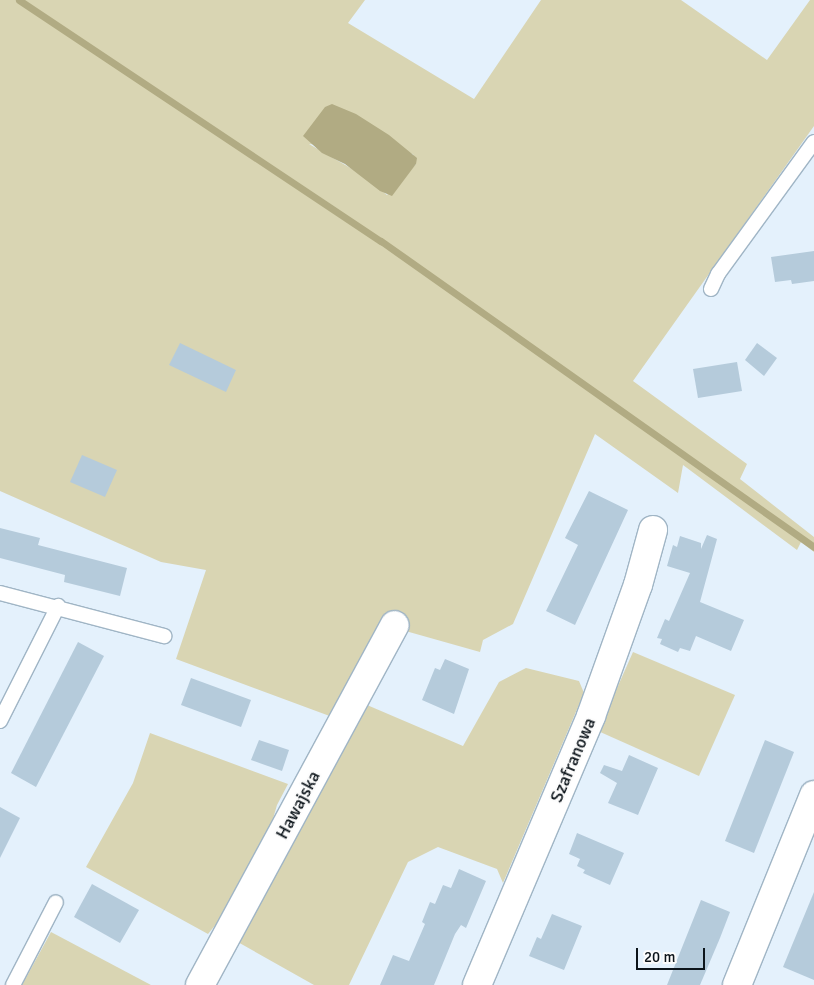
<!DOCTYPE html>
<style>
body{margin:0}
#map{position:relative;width:814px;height:985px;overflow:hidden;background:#e4f1fc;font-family:Signika,sans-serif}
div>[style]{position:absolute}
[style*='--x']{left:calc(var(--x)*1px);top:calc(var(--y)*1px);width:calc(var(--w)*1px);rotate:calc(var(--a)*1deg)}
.green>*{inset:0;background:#d9d5b3}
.water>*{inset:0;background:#b1ab83}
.stream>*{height:7px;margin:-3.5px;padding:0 3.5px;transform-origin:3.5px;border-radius:3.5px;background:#b1ab83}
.building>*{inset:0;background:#b5cbdb}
.roads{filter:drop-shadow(1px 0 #a0b5c5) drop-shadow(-1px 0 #a0b5c5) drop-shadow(0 1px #a0b5c5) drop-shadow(0 -1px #a0b5c5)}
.lane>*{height:14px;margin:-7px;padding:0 7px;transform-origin:7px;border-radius:7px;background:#fff}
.street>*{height:28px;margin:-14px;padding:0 14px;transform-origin:14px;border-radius:14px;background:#fff}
span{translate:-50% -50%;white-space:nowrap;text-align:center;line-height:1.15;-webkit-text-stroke:4px #fcfcfc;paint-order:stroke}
.street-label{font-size:18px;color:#0c141a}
.scale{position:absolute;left:636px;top:948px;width:69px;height:22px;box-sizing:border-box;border:2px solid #0c141a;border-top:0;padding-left:6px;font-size:15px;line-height:18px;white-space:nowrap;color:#0c141a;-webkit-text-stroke:4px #fcfcfc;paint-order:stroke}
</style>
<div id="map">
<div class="green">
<div style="clip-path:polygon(evenodd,0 0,365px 0,348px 23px,474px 99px,541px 0,681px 0,767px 60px,810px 0,814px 0,814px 126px,633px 381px,747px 464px,740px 479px,814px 537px,814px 552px,801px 542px,797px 550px,683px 465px,678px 493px,595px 434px,513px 624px,483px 640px,480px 652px,402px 630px,335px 718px,176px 659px,206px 570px,161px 562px,0 491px,0 0,309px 144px,413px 154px,416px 164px,387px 195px,359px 173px,309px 144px)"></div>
<div style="clip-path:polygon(633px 652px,735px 695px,699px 776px,598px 731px)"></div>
<div style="clip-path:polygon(526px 668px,579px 681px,584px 693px,503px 883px,497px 869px,438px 847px,408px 862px,349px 985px,314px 985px,236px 941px,360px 702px,463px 746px,499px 682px)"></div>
<div style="clip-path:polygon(150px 733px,288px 784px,277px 805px,264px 850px,249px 884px,208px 934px,86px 867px,133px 783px)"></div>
<div style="clip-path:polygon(51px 932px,151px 985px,22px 985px)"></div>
</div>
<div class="water">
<div style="clip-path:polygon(332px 104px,356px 114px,389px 135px,417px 158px,416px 164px,392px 196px,380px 191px,345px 164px,322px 153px,303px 136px,325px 107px)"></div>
</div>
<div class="stream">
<div style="--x:19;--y:0;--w:435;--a:33.7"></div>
<div style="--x:381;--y:241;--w:530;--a:35.25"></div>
</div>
<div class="building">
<div style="clip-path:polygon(814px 251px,814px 281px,792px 284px,791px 280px,775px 282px,771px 257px)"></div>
<div style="clip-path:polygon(180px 343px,236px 370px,226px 392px,169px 365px)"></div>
<div style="clip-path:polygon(757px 343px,777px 358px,764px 376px,745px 360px)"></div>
<div style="clip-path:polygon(737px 362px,742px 391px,698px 398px,693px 369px)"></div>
<div style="clip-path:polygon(82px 455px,117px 470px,105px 497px,70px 482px)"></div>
<div style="clip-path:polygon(589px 491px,628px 510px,575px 625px,546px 611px,578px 545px,565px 538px)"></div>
<div style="clip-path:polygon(0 528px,40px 538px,38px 545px,127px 568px,120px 596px,64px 582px,65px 575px,0 558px)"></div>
<div style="clip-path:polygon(707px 535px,717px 539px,700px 602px,744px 620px,731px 651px,696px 636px,690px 651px,680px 648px,678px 652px,660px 644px,662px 639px,657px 638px,665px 619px,669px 621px,690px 573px,667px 566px,673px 545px,677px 547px,680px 536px,701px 543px,701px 549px)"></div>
<div style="clip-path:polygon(78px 642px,104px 656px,36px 787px,11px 773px)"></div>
<div style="clip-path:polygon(445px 659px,469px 669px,454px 714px,422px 700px,435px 668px,440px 670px)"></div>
<div style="clip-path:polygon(191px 678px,251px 700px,241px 727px,181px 705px)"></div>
<div style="clip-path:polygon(259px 740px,289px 750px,282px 771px,251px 760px)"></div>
<div style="clip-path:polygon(765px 740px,794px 752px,754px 853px,725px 841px)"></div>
<div style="clip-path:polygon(629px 755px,658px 768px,638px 815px,608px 803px,617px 783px,600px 773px,604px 765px,622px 771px)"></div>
<div style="clip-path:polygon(0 807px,20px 818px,0 858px)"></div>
<div style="clip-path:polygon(577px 833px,624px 853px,610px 885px,583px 873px,585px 870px,577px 866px,580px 859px,569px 854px)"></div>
<div style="clip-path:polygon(459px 869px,486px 881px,466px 928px,461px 925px,455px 934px,434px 985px,380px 985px,393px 955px,409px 961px,425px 924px,422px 922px,430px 902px,435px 904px,443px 885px,451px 888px)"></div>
<div style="clip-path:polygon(92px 884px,139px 910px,120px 943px,74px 917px)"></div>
<div style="clip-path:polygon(814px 892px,814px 980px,783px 967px)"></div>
<div style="clip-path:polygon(701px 900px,730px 912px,720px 938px,700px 985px,667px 985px)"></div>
<div style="clip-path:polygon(552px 914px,582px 926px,564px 970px,529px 956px,537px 937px,541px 939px)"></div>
</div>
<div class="roads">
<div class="lane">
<div style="--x:711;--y:289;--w:17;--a:-65"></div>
<div style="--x:718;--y:274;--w:163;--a:-54"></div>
<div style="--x:0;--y:593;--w:170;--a:14.7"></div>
<div style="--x:0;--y:721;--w:129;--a:-63.2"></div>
<div style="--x:13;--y:985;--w:93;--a:-62.6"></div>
</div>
<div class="street">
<div style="--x:200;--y:985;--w:409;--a:-61.6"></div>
<div style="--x:477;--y:985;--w:292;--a:-67"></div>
<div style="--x:591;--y:716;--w:139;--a:-70.3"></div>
<div style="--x:638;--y:585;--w:57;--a:-74.7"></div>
<div style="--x:737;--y:985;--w:205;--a:-67.9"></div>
</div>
</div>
<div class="street-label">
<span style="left:573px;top:760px;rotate:-67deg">Szafranowa</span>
<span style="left:298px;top:805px;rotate:-62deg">Hawajska</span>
</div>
<div class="scale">20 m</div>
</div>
